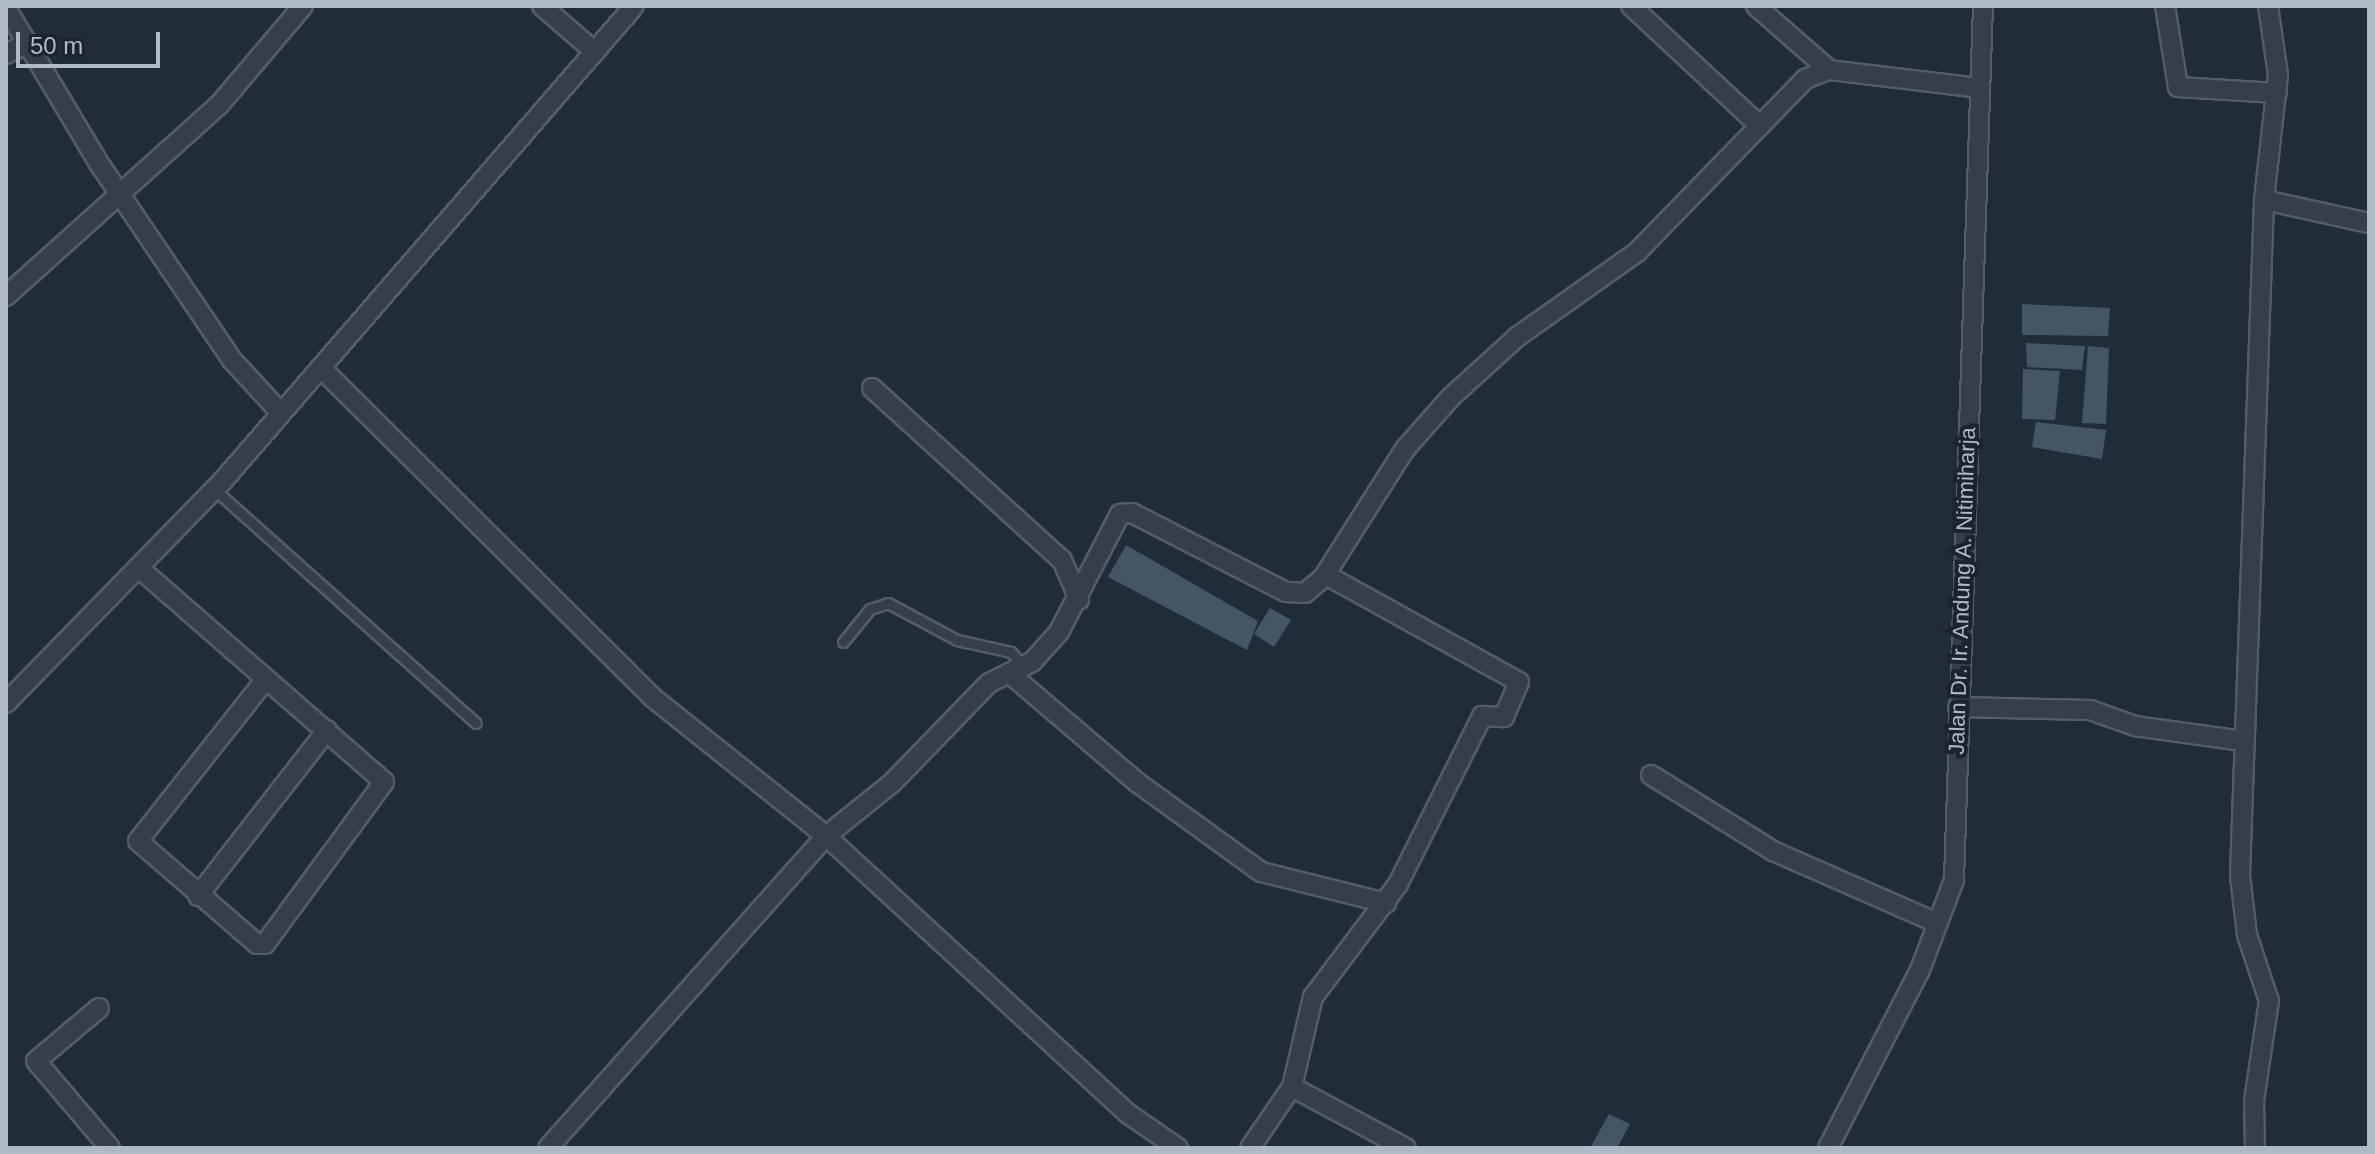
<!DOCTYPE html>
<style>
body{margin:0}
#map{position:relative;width:2375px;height:1154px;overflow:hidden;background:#202d39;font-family:Arial,sans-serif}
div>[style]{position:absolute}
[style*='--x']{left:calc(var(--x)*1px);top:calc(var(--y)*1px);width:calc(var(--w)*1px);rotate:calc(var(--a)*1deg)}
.building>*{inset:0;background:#465563}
.roads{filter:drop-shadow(2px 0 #515d67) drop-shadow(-2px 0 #515d67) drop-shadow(0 2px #515d67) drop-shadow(0 -2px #515d67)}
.service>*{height:9px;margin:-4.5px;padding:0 4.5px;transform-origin:4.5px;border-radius:4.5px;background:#343f49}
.minor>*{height:18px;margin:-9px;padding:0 9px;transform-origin:9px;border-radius:9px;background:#343f49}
span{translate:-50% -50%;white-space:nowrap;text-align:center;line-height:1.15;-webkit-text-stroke:8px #19242e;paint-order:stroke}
.street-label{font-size:22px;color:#aebac6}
.frame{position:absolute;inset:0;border:8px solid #aebac6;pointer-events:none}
.scale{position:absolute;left:16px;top:32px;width:144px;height:36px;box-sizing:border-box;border:4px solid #aebac6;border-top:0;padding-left:10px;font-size:24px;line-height:28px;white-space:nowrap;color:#aebac6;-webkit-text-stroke:6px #19242e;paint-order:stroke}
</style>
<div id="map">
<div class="building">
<div style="clip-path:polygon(2022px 304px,2110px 308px,2108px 336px,2022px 335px)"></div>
<div style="clip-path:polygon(2026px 343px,2085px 346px,2082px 370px,2027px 367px)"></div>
<div style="clip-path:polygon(2088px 346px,2109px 348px,2106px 424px,2082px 423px)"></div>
<div style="clip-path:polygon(2023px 369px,2060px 371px,2055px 420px,2022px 419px)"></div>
<div style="clip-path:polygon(2036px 422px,2106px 430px,2102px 459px,2032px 447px)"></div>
<div style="clip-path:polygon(1126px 545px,1258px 621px,1247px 650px,1108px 577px)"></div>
<div style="clip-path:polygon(1270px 608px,1291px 620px,1274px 647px,1254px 634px)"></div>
<div style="clip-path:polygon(1609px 1114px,1630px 1124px,1617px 1148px,1590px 1148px)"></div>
</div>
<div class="roads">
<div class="service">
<div style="--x:214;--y:489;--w:351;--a:41.8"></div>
<div style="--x:843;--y:642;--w:43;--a:-50.7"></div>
<div style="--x:870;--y:609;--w:19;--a:-18"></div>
<div style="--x:888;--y:603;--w:78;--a:28.2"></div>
<div style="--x:957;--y:640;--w:55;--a:12.5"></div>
<div style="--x:1011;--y:652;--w:18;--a:49"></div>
</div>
<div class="minor">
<div style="--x:542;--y:6;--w:70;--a:41"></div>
<div style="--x:1631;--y:6;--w:176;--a:42.9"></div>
<div style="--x:1756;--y:6;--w:97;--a:41.2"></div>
<div style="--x:2165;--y:6;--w:82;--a:80.9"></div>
<div style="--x:2178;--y:87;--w:99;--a:3.5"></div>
<div style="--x:6;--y:8;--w:179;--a:59.1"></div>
<div style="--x:98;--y:162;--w:239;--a:55.9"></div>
<div style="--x:232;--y:360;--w:71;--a:47.3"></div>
<div style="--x:6;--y:54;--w:25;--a:-27"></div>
<div style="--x:2264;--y:200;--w:107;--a:12.4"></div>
<div style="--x:6;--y:296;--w:286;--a:-41.9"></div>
<div style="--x:219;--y:105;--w:130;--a:-49.7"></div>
<div style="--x:321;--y:368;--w:467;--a:44.8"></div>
<div style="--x:652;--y:697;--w:223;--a:38.6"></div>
<div style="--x:826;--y:836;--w:85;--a:-38.8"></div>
<div style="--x:892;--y:783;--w:139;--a:-45.9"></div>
<div style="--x:989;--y:683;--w:48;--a:-26"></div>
<div style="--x:1032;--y:662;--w:40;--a:-48"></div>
<div style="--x:1059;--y:632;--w:133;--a:-62.7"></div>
<div style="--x:1120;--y:514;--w:12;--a:-5"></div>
<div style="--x:1132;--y:513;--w:173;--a:27.2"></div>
<div style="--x:1286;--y:592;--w:19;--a:3"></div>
<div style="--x:1305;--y:593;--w:23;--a:-40"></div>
<div style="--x:1323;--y:578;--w:153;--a:-57.6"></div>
<div style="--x:1405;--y:449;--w:69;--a:-48.5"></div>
<div style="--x:1451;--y:397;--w:89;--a:-42.3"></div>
<div style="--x:1517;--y:337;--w:147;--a:-35.3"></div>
<div style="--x:1637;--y:252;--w:241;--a:-45.8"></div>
<div style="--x:1805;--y:79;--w:26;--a:-21"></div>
<div style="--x:1829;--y:70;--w:152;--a:6.8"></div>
<div style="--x:872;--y:388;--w:256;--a:42.2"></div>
<div style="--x:1062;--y:560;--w:43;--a:66.4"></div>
<div style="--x:139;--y:568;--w:325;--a:41.1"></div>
<div style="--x:384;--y:782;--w:201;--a:126.3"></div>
<div style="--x:265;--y:944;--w:8;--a:180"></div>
<div style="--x:257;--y:944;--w:157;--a:-139.1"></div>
<div style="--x:138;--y:841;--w:206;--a:-51.7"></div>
<div style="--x:1009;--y:673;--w:170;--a:40.5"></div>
<div style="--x:1138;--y:783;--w:152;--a:35.9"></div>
<div style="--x:1261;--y:872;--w:129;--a:13.9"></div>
<div style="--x:6;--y:703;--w:306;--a:-45.7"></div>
<div style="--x:220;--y:484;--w:632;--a:-49.1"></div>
<div style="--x:1958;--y:707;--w:132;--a:1.3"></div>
<div style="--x:2090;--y:710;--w:48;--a:19.6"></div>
<div style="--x:2135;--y:726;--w:109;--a:7.9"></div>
<div style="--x:1651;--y:775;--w:144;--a:31.9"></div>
<div style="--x:1773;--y:851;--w:179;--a:23.7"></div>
<div style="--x:198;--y:896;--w:210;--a:-52.1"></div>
<div style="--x:99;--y:1008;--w:82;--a:139.9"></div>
<div style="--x:36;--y:1061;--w:114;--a:49.6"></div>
<div style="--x:1292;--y:1087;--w:92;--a:-76.9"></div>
<div style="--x:1313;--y:997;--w:141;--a:-53"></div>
<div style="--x:1398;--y:884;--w:188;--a:-63.4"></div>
<div style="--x:1482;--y:716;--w:22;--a:3"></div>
<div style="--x:1504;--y:717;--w:38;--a:-67"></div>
<div style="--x:1519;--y:682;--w:221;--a:-151"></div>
<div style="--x:548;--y:1148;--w:418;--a:-48.3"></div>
<div style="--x:826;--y:836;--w:409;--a:42.6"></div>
<div style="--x:1127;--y:1113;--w:62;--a:34.5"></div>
<div style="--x:1250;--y:1148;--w:74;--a:-55.5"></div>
<div style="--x:1292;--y:1087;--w:129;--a:28.2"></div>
<div style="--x:1828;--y:1148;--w:200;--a:-62.7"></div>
<div style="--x:1920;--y:970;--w:96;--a:-69.3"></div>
<div style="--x:1954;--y:880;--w:874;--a:-88.1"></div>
<div style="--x:2255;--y:1148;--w:47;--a:-91.2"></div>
<div style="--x:2254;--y:1101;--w:101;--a:-81.5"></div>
<div style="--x:2269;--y:1001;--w:70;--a:-108.4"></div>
<div style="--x:2247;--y:935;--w:60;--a:-96.7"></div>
<div style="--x:2240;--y:875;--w:675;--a:-87.96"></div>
<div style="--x:2264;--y:200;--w:126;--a:-83.6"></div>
<div style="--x:2278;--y:75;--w:70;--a:-98.2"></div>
</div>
</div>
<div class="street-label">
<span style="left:1962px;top:591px;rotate:-88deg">Jalan Dr. Ir. Andung A. Nitimiharja</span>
</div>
<div class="frame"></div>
<div class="scale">50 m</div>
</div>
